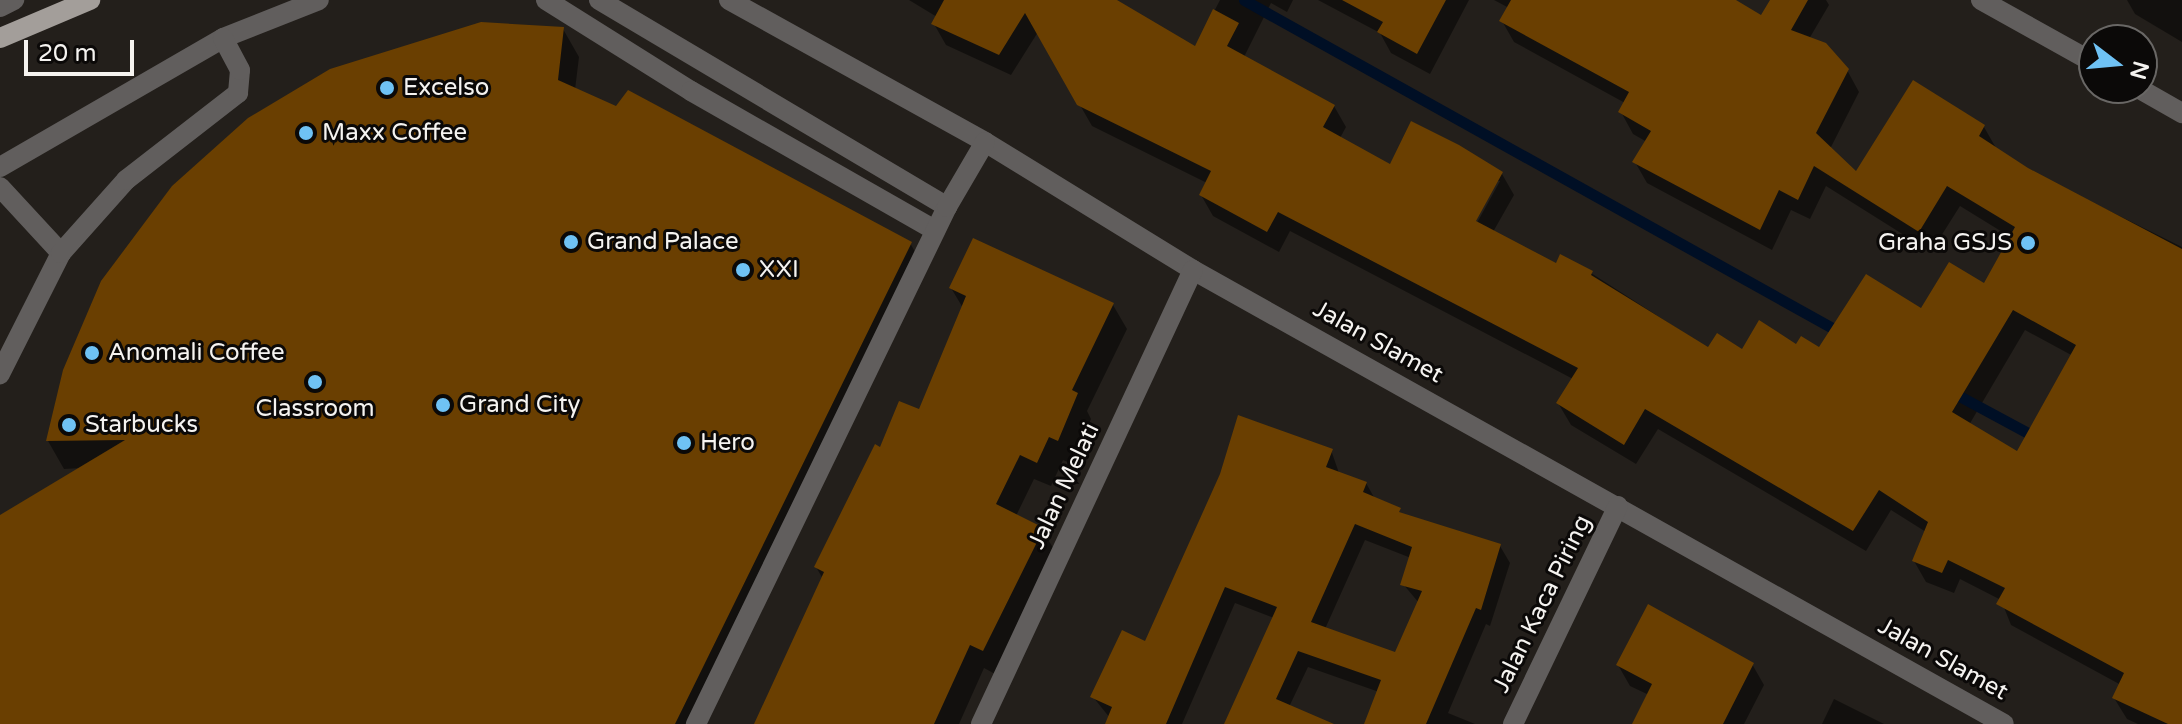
<!DOCTYPE html>
<style>
body{margin:0}
#map{position:relative;width:2182px;height:724px;overflow:hidden;background:#231f1b;font-family:"Varela Round",sans-serif}
div>[style]{position:absolute}
[style*='--x']{left:calc(var(--x)*1px);top:calc(var(--y)*1px);width:calc(var(--w)*1px);rotate:calc(var(--a)*1deg)}
.shadow>*{inset:0;background:#0007}
.stream>*{height:11px;margin:-5.5px;padding:0 5.5px;transform-origin:5.5px;border-radius:5.5px;background:#000f25}
.building>*{inset:0;background:#6a3f01}
.minor>*{height:20px;margin:-10px;padding:0 10px;transform-origin:10px;border-radius:10px;background:#615e5d}
.major>*{height:20px;margin:-10px;padding:0 10px;transform-origin:10px;border-radius:10px;background:#a39e9a}
.dots>*{width:22px;height:22px;translate:-50% -50%;box-sizing:border-box;border:4px solid #0b0908;border-radius:50%}
span{translate:-50% -50%;white-space:nowrap;text-align:center;line-height:1.15;-webkit-text-stroke:6px #0b0908;paint-order:stroke}
.poi-label{font-size:24px;color:#f5f3f0}
.left{translate:0 -50%;text-align:left}
.right{translate:-100% -50%;text-align:right}
.street-label{font-size:24px;color:#f5f3f0}
.north{position:absolute;left:2078px;top:24px;width:80px;height:80px;box-sizing:border-box;background:#0b0908;border:2px solid #696765;border-radius:50%;rotate:106deg;font-size:22px;font-weight:700;line-height:32px;text-align:center;color:#f5f3f0}
.north::after{content:'';display:block;margin:auto;width:28px;height:36px;background:#6fc2f4;clip-path:polygon(50% 0,100% 100%,50% 72%,0 100%)}
.scale{position:absolute;left:24px;top:40px;width:110px;height:36px;box-sizing:border-box;border:4px solid #f5f3f0;border-top:0;padding-left:10px;font-size:24px;line-height:28px;white-space:nowrap;color:#f5f3f0;-webkit-text-stroke:6px #0b0908;paint-order:stroke}
</style>
<div id="map">
<div class="shadow">
<div style="clip-path:polygon(evenodd,909px 0,1113px 0,1195px 48px,1220px 0,1293px 0,1287px 12px,1271px 3px,1244px 57px,1334px 106px,1346px 127px,1340px 138px,1391px 167px,1502px 174px,1514px 195px,1493px 232px,1556px 265px,1591px 273px,1709px 349px,1743px 352px,1797px 346px,1820px 350px,1985px 286px,2012px 238px,1960px 206px,1931px 252px,1826px 186px,1810px 219px,1791px 210px,1772px 250px,1647px 183px,1635px 162px,1647px 142px,1633px 134px,1621px 112px,1625px 103px,1514px 42px,1502px 21px,1509px 8px,1494px 0,1731px 0,1762px 17px,1772px 0,1826px 0,1829px 5px,1809px 39px,1847px 70px,1859px 92px,1830px 149px,1857px 174px,1984px 127px,1996px 148px,2027px 170px,2182px 247px,2182px 724px,2138px 724px,2127px 719px,2114px 698px,2121px 685px,2011px 625px,2001px 600px,1960px 579px,1954px 593px,1926px 582px,1914px 561px,1926px 532px,1891px 510px,1866px 551px,1658px 429px,1636px 464px,1571px 425px,1558px 403px,1573px 379px,1290px 231px,1279px 252px,1213px 216px,1201px 195px,1207px 183px,1092px 126px,1038px 32px,1011px 75px,946px 45px,934px 24px,937px 17px,909px 0,1496px 181px,1500px 181px,1473px 230px,1469px 228px,1496px 181px,909px 0,2025px 330px,2073px 356px,2018px 454px,1969px 425px,2025px 330px)"></div>
<div style="clip-path:polygon(1318px 0,1469px 0,1430px 74px,1391px 53px,1380px 33px)"></div>
<div style="clip-path:polygon(2127px 0,2182px 0,2182px 42px,2135px 14px)"></div>
<div style="clip-path:polygon(563px 29px,579px 57px,575px 90px,910px 243px,926px 271px,704px 724px,0 724px,0 517px,82px 468px,64px 469px,48px 441px)"></div>
<div style="clip-path:polygon(951px 288px,1113px 305px,1127px 329px,1087px 411px,1091px 419px,1072px 464px,1063px 460px,1051px 486px,1034px 479px,1016px 516px,1042px 530px,1057px 554px,997px 675px,984px 668px,959px 724px,755px 724px,823px 579px,816px 567px,881px 449px,920px 412px,963px 308px)"></div>
<div style="clip-path:polygon(evenodd,1331px 450px,1339px 473px,1366px 483px,1375px 499px,1403px 516px,1500px 546px,1510px 563px,1490px 626px,1486px 624px,1448px 713px,1475px 724px,1367px 724px,1379px 692px,1308px 667px,1289px 707px,1311px 724px,1226px 724px,1274px 618px,1235px 603px,1182px 724px,1107px 724px,1110px 718px,1093px 697px,1331px 450px,1365px 540px,1411px 558px,1403px 584px,1419px 603px,1397px 655px,1325px 629px,1365px 540px)"></div>
<div style="clip-path:polygon(1752px 664px,1764px 685px,1744px 724px,1634px 724px,1649px 695px,1630px 686px,1618px 665px)"></div>
<div style="clip-path:polygon(1834px 699px,1884px 724px,1822px 724px)"></div>
</div>
<div class="stream">
<div style="--x:1244;--y:0;--w:686;--a:29.14"></div>
<div style="--x:1950;--y:391;--w:103;--a:28.3"></div>
</div>
<div class="building">
<div style="clip-path:polygon(evenodd,944px 0,1117px 0,1195px 46px,1213px 9px,1239px 23px,1227px 46px,1335px 105px,1323px 127px,1390px 164px,1411px 121px,1459px 145px,1503px 172px,1476px 221px,1556px 263px,1560px 254px,1593px 271px,1591px 275px,1708px 347px,1717px 333px,1742px 349px,1759px 320px,1796px 344px,1801px 336px,1819px 347px,1866px 274px,1921px 308px,1949px 262px,1984px 283px,2015px 227px,1947px 186px,1919px 232px,1814px 166px,1798px 200px,1779px 190px,1760px 230px,1632px 162px,1651px 131px,1618px 112px,1629px 92px,1499px 21px,1511px 0,1736px 0,1761px 15px,1770px 0,1808px 0,1791px 30px,1826px 43px,1849px 69px,1816px 133px,1856px 171px,1913px 80px,1985px 125px,1979px 136px,2028px 168px,2182px 249px,2182px 724px,2168px 724px,2112px 698px,2124px 673px,1996px 604px,2005px 588px,1948px 560px,1942px 573px,1912px 561px,1928px 522px,1879px 490px,1853px 531px,1645px 409px,1624px 445px,1556px 403px,1578px 368px,1278px 212px,1267px 232px,1199px 195px,1211px 171px,1077px 105px,1025px 13px,999px 55px,931px 24px,944px 0,2013px 310px,2076px 345px,2017px 451px,1952px 412px,2013px 310px)"></div>
<div style="clip-path:polygon(1342px 0,1446px 0,1417px 54px,1377px 32px,1383px 22px)"></div>
<div style="clip-path:polygon(481px 22px,564px 27px,558px 80px,616px 106px,628px 90px,912px 242px,675px 724px,0 724px,0 515px,125px 440px,46px 441px,63px 370px,101px 281px,172px 186px,248px 118px,330px 69px)"></div>
<div style="clip-path:polygon(973px 238px,1114px 303px,1072px 390px,1078px 393px,1058px 441px,1049px 437px,1037px 463px,1020px 455px,996px 504px,1044px 528px,983px 651px,970px 645px,934px 724px,754px 724px,824px 572px,814px 567px,875px 444px,880px 447px,899px 401px,919px 409px,966px 296px,949px 288px)"></div>
<div style="clip-path:polygon(evenodd,1238px 415px,1333px 449px,1326px 467px,1367px 482px,1363px 492px,1401px 508px,1399px 512px,1501px 544px,1481px 610px,1476px 608px,1426px 724px,1364px 724px,1381px 680px,1298px 651px,1276px 699px,1334px 724px,1224px 724px,1277px 607px,1225px 587px,1166px 724px,1105px 724px,1112px 707px,1090px 697px,1122px 630px,1145px 641px,1220px 474px,1238px 415px,1355px 524px,1412px 547px,1400px 585px,1422px 591px,1395px 652px,1311px 622px,1355px 524px)"></div>
<div style="clip-path:polygon(1648px 604px,1754px 663px,1723px 724px,1632px 724px,1652px 684px,1616px 665px)"></div>
</div>
<div class="minor">
<div style="--x:546;--y:0;--w:171;--a:32.1"></div>
<div style="--x:691;--y:91;--w:281;--a:29.7"></div>
<div style="--x:599;--y:0;--w:405;--a:30.7"></div>
<div style="--x:947;--y:207;--w:575;--a:115.9"></div>
<div style="--x:729;--y:0;--w:293;--a:29"></div>
<div style="--x:985;--y:142;--w:244;--a:31.6"></div>
<div style="--x:1193;--y:270;--w:929;--a:29.24"></div>
<div style="--x:1981;--y:0;--w:129;--a:29.1"></div>
<div style="--x:0;--y:7;--w:16;--a:-27"></div>
<div style="--x:2138;--y:88;--w:51;--a:29.6"></div>
<div style="--x:0;--y:167;--w:258;--a:-30"></div>
<div style="--x:223;--y:38;--w:103;--a:-21.6"></div>
<div style="--x:0;--y:187;--w:90;--a:47.3"></div>
<div style="--x:61;--y:253;--w:136;--a:116.8"></div>
<div style="--x:947;--y:207;--w:75;--a:-59.7"></div>
<div style="--x:61;--y:253;--w:98;--a:-48.3"></div>
<div style="--x:126;--y:180;--w:142;--a:-37.8"></div>
<div style="--x:238;--y:93;--w:23;--a:-85"></div>
<div style="--x:240;--y:70;--w:36;--a:-118"></div>
<div style="--x:981;--y:724;--w:501;--a:-64.97"></div>
<div style="--x:1513;--y:724;--w:242;--a:-64.3"></div>
</div>
<div class="major">
<div style="--x:0;--y:38;--w:98;--a:-22.9"></div>
</div>
<div class="dots">
<div style="left:387px;top:88px;background:#6fc2f4"></div>
<div style="left:306px;top:133px;background:#6fc2f4"></div>
<div style="left:571px;top:242px;background:#6fc2f4"></div>
<div style="left:2028px;top:243px;background:#6fc2f4"></div>
<div style="left:743px;top:270px;background:#6fc2f4"></div>
<div style="left:92px;top:353px;background:#6fc2f4"></div>
<div style="left:315px;top:382px;background:#6fc2f4"></div>
<div style="left:443px;top:405px;background:#6fc2f4"></div>
<div style="left:69px;top:425px;background:#6fc2f4"></div>
<div style="left:684px;top:443px;background:#6fc2f4"></div>
</div>
<div class="poi-label">
<span class="left" style="left:403px;top:88px">Excelso</span>
<span class="left" style="left:322px;top:133px">Maxx Coffee</span>
<span class="left" style="left:587px;top:242px">Grand Palace</span>
<span class="right" style="left:2012px;top:243px">Graha GSJS</span>
<span class="left" style="left:759px;top:270px">XXI</span>
<span class="left" style="left:108px;top:353px">Anomali Coffee</span>
<span class="left" style="left:459px;top:405px">Grand City</span>
<span style="left:315px;top:409px">Classroom</span>
<span class="left" style="left:85px;top:425px">Starbucks</span>
<span class="left" style="left:700px;top:443px">Hero</span>
</div>
<div class="street-label">
<span style="left:1378px;top:342px;rotate:29deg">Jalan Slamet</span>
<span style="left:1064px;top:486px;rotate:-65deg">Jalan Melati</span>
<span style="left:1542px;top:604px;rotate:-64deg">Jalan Kaca Piring</span>
<span style="left:1943px;top:659px;rotate:29deg">Jalan Slamet</span>
</div>
<div class="north">N</div>
<div class="scale">20 m</div>
</div>
